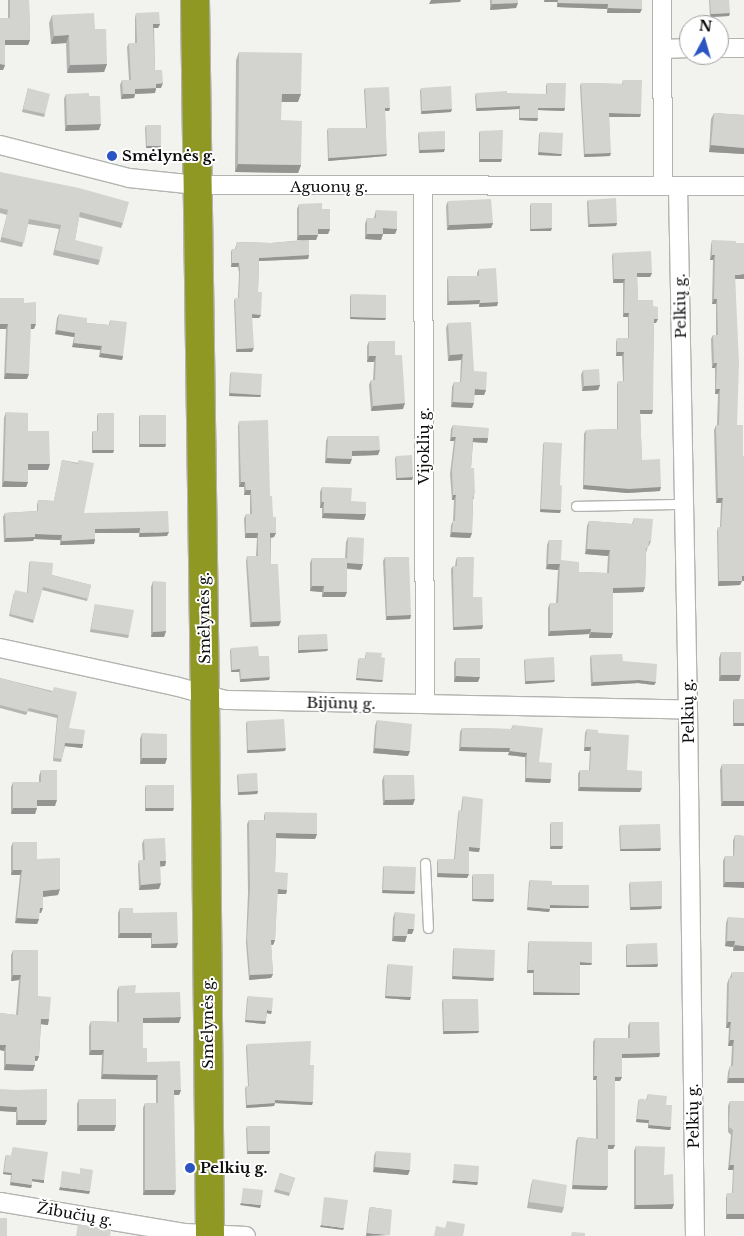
<!DOCTYPE html>
<meta charset="utf-8">
<style>
body{margin:0}
#map{position:relative;width:744px;height:1236px;overflow:hidden;background:#f2f3ef;font-family:"Libre Baskerville",serif}
div>[style]{position:absolute}
[style*='--x']{left:calc(var(--x)*1px);top:calc(var(--y)*1px);width:calc(var(--w)*1px);rotate:calc(var(--a)*1deg)}
.roads{filter:drop-shadow(1px 0 #b3b4b0) drop-shadow(-1px 0 #b3b4b0) drop-shadow(0 1px #b3b4b0) drop-shadow(0 -1px #b3b4b0)}
.lane>*{height:9px;margin:-4.5px;padding:0 4.5px;transform-origin:4.5px;border-radius:4.5px;background:#fff}
.street>*{height:18px;margin:-9px;padding:0 9px;transform-origin:9px;border-radius:9px;background:#fff}
.highway>*{height:28px;margin:-14px;padding:0 14px;transform-origin:14px;border-radius:14px;background:#8e9823}
.wall>*{inset:0;background:#b5b5b3}
.shaded-wall>*{inset:0;background:#949492}
.building>*{inset:0;background:#d3d3d0}
.dots>*{width:14px;height:14px;translate:-50% -50%;box-sizing:border-box;border:2px solid #fff;border-radius:50%}
span{translate:-50% -50%;white-space:nowrap;text-align:center;line-height:1.15;-webkit-text-stroke:4px #fff;paint-order:stroke}
.poi-label{font-size:15px;color:#0c0d0b;font-weight:700}
.left{translate:0 -50%;text-align:left}
.street-label{font-size:15px;color:#0c0d0b}
.north{position:absolute;left:679px;top:15px;width:50px;height:50px;box-sizing:border-box;background:#fff;border:1px solid #9e9e9d;border-radius:50%;rotate:6deg;font-size:14px;font-weight:700;line-height:20px;text-align:center;color:#0c0d0b}
.north::after{content:'';display:block;margin:auto;width:18px;height:22px;background:#2954c2;clip-path:polygon(50% 0,100% 100%,50% 72%,0 100%)}
</style>
<div id="map">
<div class="roads">
<div class="lane">
<div style="--x:576;--y:506;--w:108;--a:-1.1"></div>
<div style="--x:425;--y:863;--w:65;--a:87.4"></div>
</div>
<div class="street">
<div style="--x:662;--y:0;--w:186;--a:89.7"></div>
<div style="--x:719;--y:48;--w:25;--a:0"></div>
<div style="--x:663;--y:49;--w:26;--a:-2"></div>
<div style="--x:0;--y:145;--w:133;--a:14.3"></div>
<div style="--x:129;--y:178;--w:68;--a:5.9"></div>
<div style="--x:197;--y:185;--w:547;--a:0.1"></div>
<div style="--x:678;--y:186;--w:524;--a:88.91"></div>
<div style="--x:688;--y:710;--w:526;--a:89.24"></div>
<div style="--x:423;--y:187;--w:517;--a:89.78"></div>
<div style="--x:0;--y:648;--w:179;--a:12.3"></div>
<div style="--x:175;--y:686;--w:53;--a:15.4"></div>
<div style="--x:226;--y:700;--w:462;--a:1.2"></div>
<div style="--x:0;--y:1202;--w:188;--a:9.5"></div>
<div style="--x:185;--y:1233;--w:61;--a:2.8"></div>
</div>
<div class="highway">
<div style="--x:195;--y:0;--w:695;--a:89.18"></div>
<div style="--x:205;--y:695;--w:541;--a:89.47"></div>
</div>
</div>
<div class="wall">
<div style="clip-path:polygon(8px 0,29px 0,30px 40px,28px 45px,5px 45px,5px 65px,3px 70px,0 70px,0 18px,8px 18px)"></div>
<div style="clip-path:polygon(490px 0,518px 0,516px 8px,490px 10px)"></div>
<div style="clip-path:polygon(544px 0,642px 0,640px 13px,607px 13px,607px 9px,557px 7px,557px 2px,544px 2px)"></div>
<div style="clip-path:polygon(709px 0,729px 0,729px 16px,710px 17px)"></div>
<div style="clip-path:polygon(136px 13px,160px 24px,158px 28px,154px 28px,155px 70px,161px 88px,156px 88px,155px 93px,135px 94px,134px 98px,121px 99px,120px 85px,122px 80px,129px 80px,127px 47px,129px 43px,135px 43px,135px 18px)"></div>
<div style="clip-path:polygon(52px 15px,95px 29px,107px 64px,104px 72px,67px 73px,66px 43px,51px 44px,49px 23px)"></div>
<div style="clip-path:polygon(239px 52px,298px 102px,281px 102px,281px 120px,301px 165px,298px 173px,235px 172px,236px 60px)"></div>
<div style="clip-path:polygon(623px 80px,640px 117px,609px 117px,610px 156px,584px 157px,580px 86px,581px 83px,622px 84px)"></div>
<div style="clip-path:polygon(547px 83px,565px 108px,564px 111px,538px 110px,538px 118px,537px 121px,519px 120px,519px 109px,476px 111px,475px 96px,476px 93px,546px 94px,546px 86px)"></div>
<div style="clip-path:polygon(28px 88px,45px 114px,44px 117px,22px 112px)"></div>
<div style="clip-path:polygon(365px 88px,390px 108px,389px 111px,385px 111px,386px 156px,328px 161px,327px 131px,328px 128px,366px 128px,364px 90px)"></div>
<div style="clip-path:polygon(421px 88px,451px 112px,421px 114px,420px 91px)"></div>
<div style="clip-path:polygon(66px 94px,89px 96px,99px 130px,65px 131px,64px 99px)"></div>
<div style="clip-path:polygon(714px 113px,744px 115px,744px 154px,709px 152px,711px 119px)"></div>
<div style="clip-path:polygon(146px 125px,161px 146px,160px 148px,146px 148px,145px 128px)"></div>
<div style="clip-path:polygon(480px 131px,501px 162px,479px 162px,479px 133px)"></div>
<div style="clip-path:polygon(419px 132px,444px 152px,419px 153px,418px 135px)"></div>
<div style="clip-path:polygon(540px 132px,561px 156px,538px 155px,539px 135px)"></div>
<div style="clip-path:polygon(0 172px,123px 223px,121px 228px,79px 217px,75px 240px,100px 260px,98px 265px,53px 255px,59px 229px,28px 224px,22px 247px,0 242px,7px 215px,0 213px)"></div>
<div style="clip-path:polygon(588px 200px,617px 223px,616px 226px,588px 227px,587px 202px)"></div>
<div style="clip-path:polygon(448px 201px,493px 223px,491px 228px,447px 230px,446px 206px)"></div>
<div style="clip-path:polygon(531px 203px,551px 231px,530px 231px,530px 206px)"></div>
<div style="clip-path:polygon(299px 204px,322px 209px,330px 229px,328px 234px,318px 234px,316px 240px,309px 240px,309px 255px,308px 259px,259px 261px,258px 292px,261px 315px,259px 318px,252px 318px,252px 352px,236px 352px,234px 301px,235px 298px,238px 298px,239px 273px,238px 267px,231px 267px,231px 252px,232px 249px,235px 249px,237px 242px,271px 243px,304px 240px,297px 240px,297px 209px)"></div>
<div style="clip-path:polygon(376px 210px,397px 229px,395px 234px,383px 234px,381px 240px,365px 239px,365px 224px,367px 218px,374px 218px)"></div>
<div style="clip-path:polygon(712px 240px,735px 279px,737px 425px,742px 581px,740px 585px,718px 586px,717px 531px,718px 527px,720px 527px,721px 503px,716px 503px,714px 430px,716px 425px,717px 425px,718px 394px,715px 394px,715px 368px,712px 368px,711px 339px,713px 335px,716px 335px,716px 304px,712px 304px,713px 260px,710px 260px,711px 245px)"></div>
<div style="clip-path:polygon(613px 253px,652px 273px,650px 277px,637px 277px,638px 300px,653px 306px,656px 323px,654px 323px,652px 414px,640px 414px,642px 460px,660px 491px,627px 493px,583px 489px,584px 434px,586px 430px,617px 429px,617px 385px,618px 381px,623px 381px,622px 356px,616px 356px,616px 342px,617px 338px,628px 338px,628px 317px,623px 317px,623px 283px,613px 283px,612px 256px)"></div>
<div style="clip-path:polygon(479px 269px,498px 302px,497px 306px,479px 307px,479px 304px,447px 305px,447px 280px,448px 276px,477px 276px,477px 273px)"></div>
<div style="clip-path:polygon(351px 294px,385px 320px,350px 319px,350px 297px)"></div>
<div style="clip-path:polygon(24px 303px,34px 329px,30px 329px,27px 379px,4px 379px,6px 329px,0 329px)"></div>
<div style="clip-path:polygon(59px 314px,87px 323px,109px 325px,110px 320px,123px 356px,122px 360px,99px 357px,100px 350px,72px 347px,74px 337px,55px 334px,57px 318px)"></div>
<div style="clip-path:polygon(448px 323px,474px 371px,486px 390px,484px 395px,474px 395px,472px 408px,451px 407px,452px 387px,454px 382px,460px 382px,461px 360px,448px 361px,446px 328px)"></div>
<div style="clip-path:polygon(369px 341px,395px 355px,403px 409px,371px 411px,369px 385px,371px 380px,373px 380px,374px 362px,367px 362px,367px 346px)"></div>
<div style="clip-path:polygon(583px 370px,600px 385px,598px 390px,582px 391px,581px 375px)"></div>
<div style="clip-path:polygon(231px 372px,261px 395px,260px 397px,229px 396px,230px 375px)"></div>
<div style="clip-path:polygon(6px 412px,28px 431px,48px 470px,28px 470px,28px 482px,26px 487px,2px 487px,4px 418px)"></div>
<div style="clip-path:polygon(98px 413px,114px 450px,113px 453px,92px 453px,92px 433px,93px 431px,97px 431px,97px 416px)"></div>
<div style="clip-path:polygon(140px 415px,166px 444px,165px 447px,139px 447px,139px 417px)"></div>
<div style="clip-path:polygon(239px 421px,270px 496px,273px 517px,276px 533px,274px 537px,271px 538px,271px 564px,279px 626px,250px 627px,246px 561px,247px 556px,256px 556px,257px 538px,245px 538px,244px 519px,246px 514px,250px 514px,250px 495px,244px 495px,244px 487px,239px 487px,238px 426px)"></div>
<div style="clip-path:polygon(453px 425px,488px 438px,487px 443px,473px 442px,471px 468px,474px 499px,473px 499px,472px 533px,470px 538px,450px 537px,451px 525px,453px 521px,454px 500px,452px 500px,450px 474px,454px 441px,450px 441px,451px 429px)"></div>
<div style="clip-path:polygon(328px 436px,378px 455px,352px 456px,350px 464px,325px 463px,326px 441px)"></div>
<div style="clip-path:polygon(544px 442px,560px 485px,560px 513px,540px 512px,543px 445px)"></div>
<div style="clip-path:polygon(396px 456px,413px 477px,412px 480px,396px 480px,395px 459px)"></div>
<div style="clip-path:polygon(62px 460px,78px 463px,79px 460px,84px 513px,167px 536px,139px 537px,139px 533px,95px 533px,95px 539px,94px 544px,60px 545px,60px 540px,34px 539px,33px 541px,4px 542px,3px 517px,5px 513px,37px 511px,37px 505px,38px 500px,54px 501px)"></div>
<div style="clip-path:polygon(322px 487px,364px 520px,322px 518px,322px 508px,320px 508px,320px 492px)"></div>
<div style="clip-path:polygon(634px 518px,651px 541px,649px 546px,648px 546px,646px 553px,645px 587px,643px 592px,613px 593px,613px 633px,611px 638px,589px 638px,589px 634px,548px 636px,548px 608px,550px 603px,556px 603px,558px 570px,546px 569px,547px 545px,549px 540px,561px 560px,579px 572px,607px 573px,608px 556px,585px 554px,587px 526px,589px 521px,632px 524px)"></div>
<div style="clip-path:polygon(348px 537px,361px 570px,347px 569px,345px 597px,322px 597px,322px 592px,310px 591px,310px 563px,312px 558px,345px 558px,346px 542px)"></div>
<div style="clip-path:polygon(385px 557px,411px 615px,410px 619px,386px 620px,383px 561px)"></div>
<div style="clip-path:polygon(457px 557px,483px 625px,482px 629px,453px 630px,451px 569px,453px 566px,455px 566px,456px 560px)"></div>
<div style="clip-path:polygon(30px 561px,52px 575px,91px 585px,87px 601px,42px 590px,33px 623px,9px 616px,14px 593px,27px 593px,29px 564px)"></div>
<div style="clip-path:polygon(153px 581px,166px 631px,164px 637px,151px 637px,151px 587px)"></div>
<div style="clip-path:polygon(95px 604px,129px 635px,128px 638px,90px 632px)"></div>
<div style="clip-path:polygon(299px 635px,328px 649px,327px 651px,298px 653px,298px 638px)"></div>
<div style="clip-path:polygon(231px 648px,259px 656px,269px 680px,240px 682px,239px 672px,231px 672px,230px 651px)"></div>
<div style="clip-path:polygon(366px 652px,381px 657px,382px 682px,356px 680px,358px 661px,359px 658px,365px 658px)"></div>
<div style="clip-path:polygon(721px 652px,739px 681px,719px 681px,719px 658px)"></div>
<div style="clip-path:polygon(591px 655px,623px 661px,656px 682px,654px 685px,638px 683px,591px 686px,590px 658px)"></div>
<div style="clip-path:polygon(456px 658px,478px 682px,454px 682px,454px 663px)"></div>
<div style="clip-path:polygon(525px 659px,554px 682px,525px 684px,524px 661px)"></div>
<div style="clip-path:polygon(0 678px,52px 691px,69px 728px,83px 744px,82px 748px,65px 746px,61px 762px,53px 761px,57px 718px,28px 711px,26px 715px,0 708px)"></div>
<div style="clip-path:polygon(734px 699px,744px 699px,733px 726px,733px 702px)"></div>
<div style="clip-path:polygon(377px 720px,408px 756px,373px 753px,375px 726px)"></div>
<div style="clip-path:polygon(247px 721px,285px 751px,247px 753px,246px 724px)"></div>
<div style="clip-path:polygon(513px 725px,551px 779px,550px 783px,525px 782px,525px 757px,508px 755px,509px 752px,459px 751px,460px 732px,462px 728px,511px 729px)"></div>
<div style="clip-path:polygon(587px 729px,598px 733px,627px 770px,640px 792px,578px 791px,578px 774px,580px 770px,589px 770px,590px 751px,584px 751px,585px 733px)"></div>
<div style="clip-path:polygon(142px 733px,167px 758px,165px 764px,140px 764px,140px 739px)"></div>
<div style="clip-path:polygon(722px 764px,744px 764px,744px 806px,721px 806px,720px 770px)"></div>
<div style="clip-path:polygon(41px 770px,55px 806px,37px 806px,35px 814px,11px 814px,11px 787px,13px 782px,39px 782px,39px 776px)"></div>
<div style="clip-path:polygon(238px 774px,258px 791px,257px 794px,238px 795px,237px 776px)"></div>
<div style="clip-path:polygon(384px 775px,413px 805px,383px 805px,382px 781px)"></div>
<div style="clip-path:polygon(146px 785px,173px 811px,145px 811px,145px 788px)"></div>
<div style="clip-path:polygon(463px 796px,479px 852px,469px 851px,469px 874px,467px 878px,437px 877px,437px 862px,438px 859px,454px 859px,458px 814px,459px 810px,461px 811px,462px 800px)"></div>
<div style="clip-path:polygon(265px 812px,317px 834px,315px 839px,276px 838px,275px 872px,287px 890px,286px 894px,277px 894px,275px 940px,273px 945px,271px 945px,273px 974px,271px 978px,249px 980px,246px 943px,248px 893px,247px 824px,249px 820px,264px 820px,264px 816px)"></div>
<div style="clip-path:polygon(551px 822px,562px 849px,550px 849px,550px 825px)"></div>
<div style="clip-path:polygon(620px 825px,660px 851px,620px 851px,619px 828px)"></div>
<div style="clip-path:polygon(735px 835px,744px 836px,723px 887px,723px 861px,725px 856px,733px 856px,733px 841px)"></div>
<div style="clip-path:polygon(144px 839px,166px 861px,165px 866px,160px 866px,159px 889px,139px 890px,138px 865px,139px 860px,143px 860px,142px 844px)"></div>
<div style="clip-path:polygon(13px 842px,37px 859px,58px 895px,43px 897px,41px 913px,39px 913px,39px 919px,37px 924px,15px 923px,20px 875px,11px 875px,11px 847px)"></div>
<div style="clip-path:polygon(384px 866px,415px 891px,414px 894px,382px 893px,383px 868px)"></div>
<div style="clip-path:polygon(473px 874px,494px 899px,493px 902px,472px 901px,472px 877px)"></div>
<div style="clip-path:polygon(530px 880px,552px 885px,589px 906px,588px 908px,550px 908px,549px 912px,527px 910px,529px 882px)"></div>
<div style="clip-path:polygon(630px 882px,661px 909px,630px 910px,629px 885px)"></div>
<div style="clip-path:polygon(120px 908px,133px 913px,178px 943px,176px 948px,151px 948px,151px 938px,118px 938px,118px 913px)"></div>
<div style="clip-path:polygon(395px 912px,412px 934px,407px 934px,405px 942px,392px 941px,393px 918px)"></div>
<div style="clip-path:polygon(728px 917px,744px 951px,733px 951px,733px 947px,725px 946px,726px 923px)"></div>
<div style="clip-path:polygon(529px 941px,592px 963px,591px 965px,580px 965px,580px 993px,579px 995px,533px 995px,533px 973px,527px 973px,528px 944px)"></div>
<div style="clip-path:polygon(627px 944px,658px 964px,657px 967px,626px 967px,626px 947px)"></div>
<div style="clip-path:polygon(454px 948px,494px 978px,493px 981px,452px 979px,453px 951px)"></div>
<div style="clip-path:polygon(13px 950px,38px 996px,48px 1025px,41px 1024px,39px 1056px,37px 1061px,35px 1061px,35px 1065px,33px 1071px,4px 1070px,4px 1051px,0 1050px,0 1013px,16px 1015px,19px 980px,11px 981px,11px 955px)"></div>
<div style="clip-path:polygon(388px 964px,410px 1000px,385px 998px,387px 967px)"></div>
<div style="clip-path:polygon(732px 972px,744px 1083px,727px 1083px,728px 1072px,730px 1066px,731px 1066px,732px 1046px,728px 1046px,729px 1028px,726px 1028px,727px 984px,729px 978px,730px 978px)"></div>
<div style="clip-path:polygon(119px 986px,135px 993px,179px 1023px,143px 1023px,143px 1048px,147px 1062px,181px 1090px,179px 1095px,174px 1095px,174px 1195px,143px 1195px,143px 1108px,145px 1103px,156px 1103px,156px 1080px,101px 1079px,102px 1055px,89px 1055px,89px 1026px,91px 1021px,117px 1022px,117px 991px)"></div>
<div style="clip-path:polygon(248px 996px,271px 1014px,267px 1013px,265px 1024px,245px 1022px,247px 999px)"></div>
<div style="clip-path:polygon(443px 999px,479px 1031px,478px 1033px,443px 1034px,442px 1002px)"></div>
<div style="clip-path:polygon(630px 1022px,660px 1053px,659px 1057px,622px 1058px,622px 1077px,620px 1081px,615px 1081px,615px 1145px,613px 1149px,608px 1149px,608px 1186px,606px 1190px,572px 1189px,576px 1141px,578px 1137px,596px 1139px,596px 1080px,593px 1080px,593px 1042px,595px 1038px,628px 1038px,628px 1026px)"></div>
<div style="clip-path:polygon(247px 1044px,310px 1065px,312px 1105px,275px 1103px,274px 1106px,246px 1108px,245px 1089px,246px 1086px,248px 1086px,246px 1047px)"></div>
<div style="clip-path:polygon(0 1089px,45px 1125px,16px 1125px,16px 1112px,0 1111px)"></div>
<div style="clip-path:polygon(648px 1094px,666px 1105px,671px 1127px,670px 1130px,648px 1128px,648px 1123px,636px 1122px,638px 1102px,639px 1099px,646px 1100px)"></div>
<div style="clip-path:polygon(79px 1099px,116px 1125px,114px 1131px,77px 1131px,77px 1104px)"></div>
<div style="clip-path:polygon(730px 1101px,744px 1101px,744px 1219px,726px 1219px,726px 1198px,727px 1193px,732px 1193px,733px 1170px,728px 1170px,731px 1135px,728px 1132px,728px 1106px)"></div>
<div style="clip-path:polygon(247px 1126px,269px 1154px,247px 1154px,246px 1129px)"></div>
<div style="clip-path:polygon(636px 1146px,664px 1175px,674px 1204px,672px 1209px,634px 1209px,634px 1151px)"></div>
<div style="clip-path:polygon(13px 1147px,44px 1183px,32px 1181px,31px 1188px,10px 1185px,11px 1175px,3px 1174px,5px 1158px,6px 1155px,11px 1156px)"></div>
<div style="clip-path:polygon(376px 1151px,408px 1175px,373px 1172px,374px 1156px)"></div>
<div style="clip-path:polygon(280px 1173px,295px 1178px,289px 1196px,274px 1192px)"></div>
<div style="clip-path:polygon(533px 1179px,564px 1207px,562px 1213px,527px 1208px,531px 1185px)"></div>
<div style="clip-path:polygon(370px 1207px,392px 1210px,366px 1236px,369px 1210px)"></div>
</div>
<div class="shaded-wall">
<div style="clip-path:polygon(431px 0,461px 0,460px 2px,429px 4px)"></div>
<div style="clip-path:polygon(545px 0,558px 0,557px 2px,544px 2px)"></div>
<div style="clip-path:polygon(518px 3px,516px 8px,490px 10px,492px 4px)"></div>
<div style="clip-path:polygon(558px 3px,608px 4px,607px 9px,557px 7px)"></div>
<div style="clip-path:polygon(608px 8px,642px 9px,640px 13px,607px 13px)"></div>
<div style="clip-path:polygon(730px 13px,729px 16px,710px 17px,711px 14px)"></div>
<div style="clip-path:polygon(153px 24px,160px 24px,158px 28px,152px 28px)"></div>
<div style="clip-path:polygon(69px 35px,66px 43px,51px 44px,54px 36px)"></div>
<div style="clip-path:polygon(5px 40px,30px 40px,28px 45px,3px 45px)"></div>
<div style="clip-path:polygon(0 64px,5px 65px,3px 70px,0 70px)"></div>
<div style="clip-path:polygon(107px 64px,104px 72px,67px 73px,70px 65px)"></div>
<div style="clip-path:polygon(163px 83px,161px 88px,154px 88px,156px 84px)"></div>
<div style="clip-path:polygon(156px 88px,155px 93px,134px 94px,135px 89px)"></div>
<div style="clip-path:polygon(123px 94px,135px 94px,134px 98px,121px 99px)"></div>
<div style="clip-path:polygon(282px 94px,301px 94px,298px 102px,279px 102px)"></div>
<div style="clip-path:polygon(520px 106px,519px 109px,476px 111px,477px 108px)"></div>
<div style="clip-path:polygon(385px 108px,390px 108px,389px 111px,384px 111px)"></div>
<div style="clip-path:polygon(538px 108px,565px 108px,564px 111px,537px 110px)"></div>
<div style="clip-path:polygon(452px 109px,451px 112px,421px 114px,422px 111px)"></div>
<div style="clip-path:polygon(609px 113px,641px 114px,640px 117px,608px 117px)"></div>
<div style="clip-path:polygon(520px 118px,538px 118px,537px 121px,519px 120px)"></div>
<div style="clip-path:polygon(101px 124px,99px 130px,65px 131px,67px 125px)"></div>
<div style="clip-path:polygon(711px 145px,744px 148px,744px 154px,709px 152px)"></div>
<div style="clip-path:polygon(147px 146px,161px 146px,160px 148px,146px 148px)"></div>
<div style="clip-path:polygon(445px 149px,444px 152px,419px 153px,420px 150px)"></div>
<div style="clip-path:polygon(539px 152px,562px 154px,561px 156px,538px 155px)"></div>
<div style="clip-path:polygon(611px 153px,610px 156px,584px 157px,585px 154px)"></div>
<div style="clip-path:polygon(387px 154px,386px 156px,328px 161px,329px 158px)"></div>
<div style="clip-path:polygon(480px 159px,502px 159px,501px 162px,479px 162px)"></div>
<div style="clip-path:polygon(238px 164px,301px 165px,298px 173px,235px 172px)"></div>
<div style="clip-path:polygon(493px 223px,491px 228px,447px 230px,449px 225px)"></div>
<div style="clip-path:polygon(617px 223px,616px 226px,588px 227px,590px 224px)"></div>
<div style="clip-path:polygon(383px 228px,397px 229px,395px 234px,381px 234px)"></div>
<div style="clip-path:polygon(552px 228px,551px 231px,530px 231px,531px 229px)"></div>
<div style="clip-path:polygon(318px 229px,330px 229px,328px 234px,316px 234px)"></div>
<div style="clip-path:polygon(367px 234px,383px 234px,381px 240px,365px 239px)"></div>
<div style="clip-path:polygon(299px 235px,318px 235px,316px 240px,297px 240px)"></div>
<div style="clip-path:polygon(309px 255px,308px 259px,258px 261px,259px 258px)"></div>
<div style="clip-path:polygon(712px 255px,715px 255px,713px 260px,710px 260px)"></div>
<div style="clip-path:polygon(232px 263px,239px 263px,238px 267px,231px 267px)"></div>
<div style="clip-path:polygon(637px 273px,652px 273px,650px 277px,636px 277px)"></div>
<div style="clip-path:polygon(744px 274px,744px 279px,733px 279px,735px 275px)"></div>
<div style="clip-path:polygon(614px 279px,625px 279px,623px 283px,613px 283px)"></div>
<div style="clip-path:polygon(714px 299px,717px 299px,716px 304px,712px 304px)"></div>
<div style="clip-path:polygon(480px 300px,479px 304px,447px 305px,449px 301px)"></div>
<div style="clip-path:polygon(498px 302px,497px 306px,479px 307px,480px 303px)"></div>
<div style="clip-path:polygon(624px 313px,629px 313px,628px 317px,623px 317px)"></div>
<div style="clip-path:polygon(252px 314px,261px 315px,259px 318px,251px 318px)"></div>
<div style="clip-path:polygon(351px 317px,386px 318px,385px 320px,350px 319px)"></div>
<div style="clip-path:polygon(654px 319px,658px 319px,656px 323px,652px 323px)"></div>
<div style="clip-path:polygon(0 324px,8px 324px,6px 329px,0 329px)"></div>
<div style="clip-path:polygon(31px 324px,36px 324px,34px 329px,29px 329px)"></div>
<div style="clip-path:polygon(57px 330px,75px 333px,74px 337px,55px 334px)"></div>
<div style="clip-path:polygon(74px 343px,102px 346px,100px 350px,72px 347px)"></div>
<div style="clip-path:polygon(254px 348px,252px 352px,236px 352px,237px 349px)"></div>
<div style="clip-path:polygon(617px 352px,624px 352px,622px 356px,616px 356px)"></div>
<div style="clip-path:polygon(101px 353px,123px 356px,122px 360px,99px 357px)"></div>
<div style="clip-path:polygon(463px 354px,461px 360px,448px 361px,450px 355px)"></div>
<div style="clip-path:polygon(369px 356px,376px 356px,374px 362px,367px 362px)"></div>
<div style="clip-path:polygon(714px 363px,717px 363px,715px 368px,712px 368px)"></div>
<div style="clip-path:polygon(6px 373px,29px 374px,27px 379px,4px 379px)"></div>
<div style="clip-path:polygon(600px 385px,598px 390px,582px 391px,584px 386px)"></div>
<div style="clip-path:polygon(475px 389px,486px 390px,484px 395px,473px 395px)"></div>
<div style="clip-path:polygon(716px 389px,720px 389px,718px 394px,715px 394px)"></div>
<div style="clip-path:polygon(230px 393px,261px 395px,260px 397px,229px 396px)"></div>
<div style="clip-path:polygon(453px 402px,474px 403px,472px 408px,451px 407px)"></div>
<div style="clip-path:polygon(405px 403px,403px 409px,371px 411px,373px 406px)"></div>
<div style="clip-path:polygon(640px 410px,653px 410px,652px 414px,639px 414px)"></div>
<div style="clip-path:polygon(452px 437px,456px 437px,454px 441px,450px 441px)"></div>
<div style="clip-path:polygon(473px 438px,488px 438px,487px 443px,472px 442px)"></div>
<div style="clip-path:polygon(140px 444px,166px 444px,165px 447px,139px 447px)"></div>
<div style="clip-path:polygon(93px 450px,114px 450px,113px 453px,92px 453px)"></div>
<div style="clip-path:polygon(380px 450px,378px 455px,351px 456px,352px 451px)"></div>
<div style="clip-path:polygon(327px 458px,352px 459px,350px 464px,325px 463px)"></div>
<div style="clip-path:polygon(28px 464px,50px 464px,48px 470px,26px 470px)"></div>
<div style="clip-path:polygon(413px 477px,412px 480px,396px 480px,397px 478px)"></div>
<div style="clip-path:polygon(4px 481px,28px 482px,26px 487px,2px 487px)"></div>
<div style="clip-path:polygon(241px 482px,245px 482px,244px 487px,239px 487px)"></div>
<div style="clip-path:polygon(584px 485px,661px 487px,660px 491px,627px 493px,583px 489px)"></div>
<div style="clip-path:polygon(246px 490px,251px 490px,250px 495px,244px 495px)"></div>
<div style="clip-path:polygon(453px 495px,456px 495px,454px 500px,452px 500px)"></div>
<div style="clip-path:polygon(718px 498px,723px 498px,721px 503px,716px 503px)"></div>
<div style="clip-path:polygon(322px 502px,324px 502px,322px 508px,320px 508px)"></div>
<div style="clip-path:polygon(541px 509px,561px 510px,560px 513px,540px 512px)"></div>
<div style="clip-path:polygon(324px 513px,366px 514px,364px 520px,322px 518px)"></div>
<div style="clip-path:polygon(140px 528px,139px 533px,93px 533px,95px 529px)"></div>
<div style="clip-path:polygon(169px 532px,167px 536px,139px 537px,140px 533px)"></div>
<div style="clip-path:polygon(452px 532px,472px 533px,470px 538px,450px 537px)"></div>
<div style="clip-path:polygon(246px 533px,258px 533px,257px 538px,245px 538px)"></div>
<div style="clip-path:polygon(270px 533px,276px 533px,274px 537px,269px 538px)"></div>
<div style="clip-path:polygon(35px 534px,62px 535px,60px 540px,34px 539px,33px 541px,4px 542px,6px 538px)"></div>
<div style="clip-path:polygon(95px 539px,94px 544px,60px 545px,62px 541px)"></div>
<div style="clip-path:polygon(587px 549px,610px 550px,608px 556px,585px 554px)"></div>
<div style="clip-path:polygon(347px 563px,363px 564px,361px 570px,345px 568px)"></div>
<div style="clip-path:polygon(548px 564px,560px 564px,558px 570px,546px 569px)"></div>
<div style="clip-path:polygon(742px 576px,744px 576px,744px 581px,742px 581px,740px 585px,718px 586px,719px 581px)"></div>
<div style="clip-path:polygon(312px 586px,324px 586px,322px 592px,310px 591px)"></div>
<div style="clip-path:polygon(645px 587px,643px 592px,611px 593px,613px 588px)"></div>
<div style="clip-path:polygon(324px 592px,347px 592px,345px 597px,322px 597px)"></div>
<div style="clip-path:polygon(411px 615px,410px 619px,386px 620px,387px 616px)"></div>
<div style="clip-path:polygon(281px 621px,279px 626px,250px 627px,252px 622px)"></div>
<div style="clip-path:polygon(483px 625px,482px 629px,453px 630px,454px 627px)"></div>
<div style="clip-path:polygon(591px 629px,589px 634px,548px 636px,550px 631px)"></div>
<div style="clip-path:polygon(166px 631px,164px 637px,151px 637px,153px 632px)"></div>
<div style="clip-path:polygon(591px 632px,613px 633px,611px 638px,589px 638px)"></div>
<div style="clip-path:polygon(328px 649px,327px 651px,298px 653px,299px 650px)"></div>
<div style="clip-path:polygon(240px 669px,239px 672px,231px 672px,232px 670px)"></div>
<div style="clip-path:polygon(721px 675px,741px 675px,739px 681px,719px 681px)"></div>
<div style="clip-path:polygon(456px 676px,480px 677px,478px 682px,454px 682px)"></div>
<div style="clip-path:polygon(270px 677px,269px 680px,240px 682px,241px 679px)"></div>
<div style="clip-path:polygon(357px 678px,383px 680px,382px 682px,356px 680px)"></div>
<div style="clip-path:polygon(555px 680px,554px 682px,525px 684px,526px 681px)"></div>
<div style="clip-path:polygon(639px 680px,656px 682px,654px 685px,638px 683px,591px 686px,593px 682px)"></div>
<div style="clip-path:polygon(734px 723px,744px 723px,744px 726px,733px 726px)"></div>
<div style="clip-path:polygon(65px 743px,83px 744px,82px 748px,64px 746px)"></div>
<div style="clip-path:polygon(461px 747px,510px 748px,509px 752px,459px 751px)"></div>
<div style="clip-path:polygon(585px 747px,591px 747px,590px 751px,584px 751px)"></div>
<div style="clip-path:polygon(286px 748px,285px 751px,247px 753px,248px 750px)"></div>
<div style="clip-path:polygon(375px 748px,410px 751px,408px 756px,373px 753px)"></div>
<div style="clip-path:polygon(510px 751px,527px 753px,525px 757px,508px 755px)"></div>
<div style="clip-path:polygon(142px 758px,167px 758px,165px 764px,140px 764px)"></div>
<div style="clip-path:polygon(526px 778px,551px 779px,550px 783px,525px 782px)"></div>
<div style="clip-path:polygon(580px 787px,642px 788px,640px 792px,578px 791px)"></div>
<div style="clip-path:polygon(258px 791px,257px 794px,238px 795px,239px 792px)"></div>
<div style="clip-path:polygon(415px 799px,413px 805px,383px 805px,385px 800px)"></div>
<div style="clip-path:polygon(37px 800px,57px 800px,55px 806px,35px 806px)"></div>
<div style="clip-path:polygon(723px 801px,744px 801px,744px 806px,721px 806px)"></div>
<div style="clip-path:polygon(13px 808px,37px 808px,35px 814px,11px 814px)"></div>
<div style="clip-path:polygon(146px 808px,174px 808px,173px 811px,145px 811px)"></div>
<div style="clip-path:polygon(276px 833px,317px 834px,315px 839px,275px 838px)"></div>
<div style="clip-path:polygon(551px 846px,563px 846px,562px 849px,550px 849px)"></div>
<div style="clip-path:polygon(469px 847px,480px 848px,479px 852px,468px 851px)"></div>
<div style="clip-path:polygon(661px 848px,660px 851px,620px 851px,621px 849px)"></div>
<div style="clip-path:polygon(160px 861px,166px 861px,165px 866px,158px 867px)"></div>
<div style="clip-path:polygon(13px 870px,22px 870px,20px 875px,11px 875px)"></div>
<div style="clip-path:polygon(438px 873px,469px 874px,467px 878px,437px 877px)"></div>
<div style="clip-path:polygon(725px 882px,744px 882px,744px 888px,723px 887px)"></div>
<div style="clip-path:polygon(161px 883px,159px 889px,139px 890px,141px 885px)"></div>
<div style="clip-path:polygon(60px 889px,58px 895px,41px 897px,43px 891px)"></div>
<div style="clip-path:polygon(278px 889px,287px 890px,286px 894px,276px 894px)"></div>
<div style="clip-path:polygon(383px 890px,415px 891px,414px 894px,382px 893px)"></div>
<div style="clip-path:polygon(473px 899px,494px 899px,493px 902px,472px 901px)"></div>
<div style="clip-path:polygon(550px 905px,589px 906px,588px 908px,549px 908px)"></div>
<div style="clip-path:polygon(662px 906px,661px 909px,630px 910px,631px 907px)"></div>
<div style="clip-path:polygon(528px 907px,550px 909px,549px 912px,527px 910px)"></div>
<div style="clip-path:polygon(40px 908px,43px 908px,41px 913px,38px 913px)"></div>
<div style="clip-path:polygon(17px 918px,39px 919px,37px 924px,15px 923px)"></div>
<div style="clip-path:polygon(408px 929px,414px 929px,412px 934px,406px 934px)"></div>
<div style="clip-path:polygon(120px 933px,152px 933px,151px 938px,118px 938px)"></div>
<div style="clip-path:polygon(394px 936px,407px 936px,405px 942px,392px 941px)"></div>
<div style="clip-path:polygon(271px 940px,275px 940px,273px 945px,269px 944px)"></div>
<div style="clip-path:polygon(727px 941px,735px 941px,733px 947px,725px 946px)"></div>
<div style="clip-path:polygon(178px 943px,176px 948px,151px 948px,152px 944px)"></div>
<div style="clip-path:polygon(735px 945px,744px 946px,744px 951px,733px 951px)"></div>
<div style="clip-path:polygon(580px 962px,592px 963px,591px 965px,579px 965px)"></div>
<div style="clip-path:polygon(658px 964px,657px 967px,626px 967px,627px 965px)"></div>
<div style="clip-path:polygon(528px 970px,534px 970px,533px 973px,527px 973px)"></div>
<div style="clip-path:polygon(273px 974px,271px 978px,249px 980px,250px 975px)"></div>
<div style="clip-path:polygon(13px 975px,21px 975px,19px 980px,11px 981px)"></div>
<div style="clip-path:polygon(453px 976px,494px 978px,493px 981px,452px 979px)"></div>
<div style="clip-path:polygon(534px 992px,580px 993px,579px 995px,533px 995px)"></div>
<div style="clip-path:polygon(386px 996px,411px 997px,410px 1000px,385px 998px)"></div>
<div style="clip-path:polygon(267px 1010px,272px 1011px,271px 1014px,266px 1013px)"></div>
<div style="clip-path:polygon(181px 1017px,179px 1023px,142px 1023px,143px 1018px)"></div>
<div style="clip-path:polygon(41px 1019px,49px 1019px,48px 1025px,39px 1024px)"></div>
<div style="clip-path:polygon(246px 1020px,266px 1021px,265px 1024px,245px 1022px)"></div>
<div style="clip-path:polygon(728px 1022px,731px 1022px,729px 1028px,726px 1028px)"></div>
<div style="clip-path:polygon(444px 1031px,479px 1031px,478px 1033px,443px 1034px)"></div>
<div style="clip-path:polygon(730px 1040px,734px 1040px,732px 1046px,728px 1046px)"></div>
<div style="clip-path:polygon(0 1045px,6px 1045px,4px 1051px,0 1050px)"></div>
<div style="clip-path:polygon(91px 1050px,104px 1050px,102px 1055px,89px 1055px)"></div>
<div style="clip-path:polygon(660px 1053px,659px 1057px,621px 1058px,622px 1054px)"></div>
<div style="clip-path:polygon(35px 1056px,39px 1056px,37px 1061px,33px 1061px)"></div>
<div style="clip-path:polygon(6px 1064px,35px 1065px,33px 1071px,4px 1070px)"></div>
<div style="clip-path:polygon(103px 1074px,158px 1075px,156px 1080px,101px 1079px)"></div>
<div style="clip-path:polygon(594px 1076px,597px 1076px,596px 1080px,593px 1080px)"></div>
<div style="clip-path:polygon(615px 1077px,622px 1077px,620px 1081px,614px 1081px)"></div>
<div style="clip-path:polygon(729px 1078px,744px 1078px,744px 1083px,727px 1083px)"></div>
<div style="clip-path:polygon(174px 1090px,181px 1090px,179px 1095px,172px 1095px)"></div>
<div style="clip-path:polygon(275px 1100px,313px 1102px,312px 1105px,274px 1103px)"></div>
<div style="clip-path:polygon(275px 1103px,274px 1106px,246px 1108px,247px 1105px)"></div>
<div style="clip-path:polygon(0 1106px,17px 1107px,16px 1112px,0 1111px)"></div>
<div style="clip-path:polygon(637px 1119px,649px 1120px,648px 1123px,636px 1122px)"></div>
<div style="clip-path:polygon(18px 1120px,47px 1120px,45px 1125px,16px 1125px)"></div>
<div style="clip-path:polygon(79px 1125px,116px 1125px,114px 1131px,77px 1131px)"></div>
<div style="clip-path:polygon(649px 1125px,671px 1127px,670px 1130px,648px 1128px)"></div>
<div style="clip-path:polygon(608px 1145px,615px 1145px,613px 1149px,607px 1149px)"></div>
<div style="clip-path:polygon(248px 1151px,270px 1151px,269px 1154px,247px 1154px)"></div>
<div style="clip-path:polygon(730px 1165px,734px 1165px,733px 1170px,728px 1170px)"></div>
<div style="clip-path:polygon(375px 1167px,410px 1170px,408px 1175px,373px 1172px)"></div>
<div style="clip-path:polygon(4px 1172px,12px 1173px,11px 1175px,3px 1174px)"></div>
<div style="clip-path:polygon(32px 1179px,44px 1180px,44px 1183px,31px 1181px)"></div>
<div style="clip-path:polygon(453px 1180px,478px 1182px,477px 1185px,452px 1183px)"></div>
<div style="clip-path:polygon(11px 1182px,32px 1185px,31px 1188px,10px 1185px)"></div>
<div style="clip-path:polygon(573px 1185px,608px 1186px,606px 1190px,572px 1189px)"></div>
<div style="clip-path:polygon(60px 1187px,90px 1191px,89px 1194px,59px 1190px)"></div>
<div style="clip-path:polygon(145px 1190px,176px 1190px,174px 1195px,143px 1195px)"></div>
<div style="clip-path:polygon(241px 1203px,261px 1205px,260px 1208px,240px 1205px)"></div>
<div style="clip-path:polygon(674px 1204px,672px 1209px,634px 1209px,636px 1205px)"></div>
<div style="clip-path:polygon(727px 1214px,744px 1214px,744px 1219px,726px 1219px)"></div>
<div style="clip-path:polygon(321px 1225px,344px 1228px,343px 1230px,320px 1227px)"></div>
<div style="clip-path:polygon(367px 1233px,390px 1235px,366px 1236px)"></div>
</div>
<div class="building">
<div style="clip-path:polygon(10px 0,29px 0,30px 40px,5px 40px,5px 65px,0 64px,0 18px,10px 18px)"></div>
<div style="clip-path:polygon(492px 0,518px 0,518px 3px,492px 4px)"></div>
<div style="clip-path:polygon(558px 0,642px 0,642px 9px,608px 8px,608px 4px,558px 3px)"></div>
<div style="clip-path:polygon(710px 0,729px 0,730px 13px,711px 14px)"></div>
<div style="clip-path:polygon(159px 12px,160px 24px,153px 24px,155px 70px,162px 70px,163px 83px,156px 84px,156px 88px,135px 89px,135px 94px,123px 94px,122px 80px,131px 80px,129px 43px,137px 43px,136px 13px)"></div>
<div style="clip-path:polygon(94px 13px,95px 29px,106px 29px,107px 64px,70px 65px,69px 35px,54px 36px,52px 15px)"></div>
<div style="clip-path:polygon(239px 52px,302px 53px,301px 94px,282px 94px,281px 120px,302px 121px,301px 165px,238px 164px)"></div>
<div style="clip-path:polygon(623px 80px,642px 80px,641px 114px,609px 113px,611px 153px,585px 154px,581px 83px,623px 84px)"></div>
<div style="clip-path:polygon(547px 83px,566px 83px,565px 108px,538px 108px,538px 118px,520px 118px,520px 106px,477px 108px,476px 93px,507px 91px,507px 94px,547px 94px)"></div>
<div style="clip-path:polygon(451px 86px,452px 109px,422px 111px,421px 88px)"></div>
<div style="clip-path:polygon(389px 87px,390px 108px,385px 108px,387px 154px,329px 158px,328px 128px,367px 128px,365px 88px)"></div>
<div style="clip-path:polygon(28px 88px,50px 94px,45px 114px,23px 109px)"></div>
<div style="clip-path:polygon(89px 93px,89px 96px,100px 96px,101px 124px,67px 125px,66px 94px)"></div>
<div style="clip-path:polygon(714px 113px,744px 115px,744px 148px,711px 145px)"></div>
<div style="clip-path:polygon(146px 125px,161px 125px,161px 146px,147px 146px)"></div>
<div style="clip-path:polygon(503px 130px,502px 159px,480px 159px,480px 131px)"></div>
<div style="clip-path:polygon(445px 131px,445px 149px,420px 150px,419px 132px)"></div>
<div style="clip-path:polygon(540px 132px,563px 133px,562px 154px,539px 152px)"></div>
<div style="clip-path:polygon(0 172px,79px 188px,129px 202px,123px 223px,80px 212px,75px 240px,103px 247px,100px 260px,55px 250px,61px 225px,29px 219px,24px 243px,2px 237px,8px 210px,0 208px)"></div>
<div style="clip-path:polygon(616px 198px,617px 223px,590px 224px,588px 200px)"></div>
<div style="clip-path:polygon(491px 199px,493px 223px,449px 225px,448px 201px)"></div>
<div style="clip-path:polygon(322px 203px,322px 209px,330px 209px,330px 229px,318px 229px,318px 235px,299px 235px,299px 204px)"></div>
<div style="clip-path:polygon(531px 203px,552px 203px,552px 228px,531px 229px)"></div>
<div style="clip-path:polygon(376px 210px,397px 211px,397px 229px,383px 228px,383px 234px,367px 234px,367px 218px,376px 218px)"></div>
<div style="clip-path:polygon(309px 240px,309px 255px,259px 258px,258px 292px,262px 292px,261px 315px,252px 314px,254px 348px,237px 349px,235px 298px,239px 298px,240px 269px,239px 263px,232px 263px,232px 249px,236px 249px,237px 242px,271px 243px)"></div>
<div style="clip-path:polygon(712px 240px,736px 241px,736px 243px,744px 243px,744px 274px,735px 275px,739px 363px,737px 425px,743px 425px,743px 456px,744px 456px,744px 576px,742px 576px,742px 581px,719px 581px,718px 527px,721px 527px,723px 498px,718px 498px,716px 425px,719px 425px,720px 389px,716px 389px,717px 363px,714px 363px,713px 335px,718px 335px,717px 299px,714px 299px,715px 255px,712px 255px)"></div>
<div style="clip-path:polygon(651px 251px,652px 273px,637px 273px,638px 300px,653px 300px,653px 306px,658px 307px,658px 319px,654px 319px,653px 410px,640px 410px,642px 460px,660px 459px,661px 487px,629px 489px,584px 485px,586px 430px,618px 429px,618px 381px,624px 381px,624px 352px,617px 352px,617px 338px,629px 338px,629px 313px,624px 313px,625px 279px,614px 279px,613px 253px)"></div>
<div style="clip-path:polygon(496px 268px,498px 302px,480px 303px,480px 300px,449px 301px,448px 276px,479px 276px,479px 269px)"></div>
<div style="clip-path:polygon(351px 294px,386px 295px,386px 318px,351px 317px)"></div>
<div style="clip-path:polygon(0 298px,24px 298px,24px 303px,36px 302px,36px 324px,31px 324px,29px 374px,6px 373px,8px 324px,0 324px)"></div>
<div style="clip-path:polygon(59px 314px,87px 318px,87px 323px,110px 325px,110px 320px,127px 322px,123px 356px,101px 353px,102px 346px,74px 343px,75px 333px,57px 330px)"></div>
<div style="clip-path:polygon(471px 322px,474px 371px,487px 372px,486px 390px,475px 389px,474px 403px,453px 402px,454px 382px,461px 382px,463px 354px,450px 355px,448px 323px)"></div>
<div style="clip-path:polygon(369px 341px,395px 341px,395px 355px,402px 355px,405px 403px,373px 406px,371px 380px,375px 380px,376px 356px,369px 356px)"></div>
<div style="clip-path:polygon(599px 369px,600px 385px,584px 386px,583px 370px)"></div>
<div style="clip-path:polygon(231px 372px,262px 374px,261px 395px,230px 393px)"></div>
<div style="clip-path:polygon(6px 412px,28px 413px,28px 431px,49px 431px,50px 464px,28px 464px,28px 482px,4px 481px)"></div>
<div style="clip-path:polygon(98px 413px,114px 413px,114px 450px,93px 450px,93px 431px,98px 431px)"></div>
<div style="clip-path:polygon(140px 415px,166px 415px,166px 444px,140px 444px)"></div>
<div style="clip-path:polygon(268px 420px,270px 496px,272px 496px,273px 517px,276px 517px,276px 533px,270px 533px,271px 564px,278px 564px,281px 621px,252px 622px,247px 556px,258px 556px,258px 533px,246px 533px,246px 514px,252px 514px,251px 490px,246px 490px,245px 482px,241px 482px,239px 421px)"></div>
<div style="clip-path:polygon(453px 425px,489px 428px,488px 438px,473px 438px,471px 468px,474px 468px,475px 494px,473px 495px,472px 533px,452px 532px,453px 521px,455px 521px,456px 495px,453px 495px,452px 469px,456px 437px,452px 437px)"></div>
<div style="clip-path:polygon(328px 436px,379px 436px,380px 450px,352px 451px,352px 459px,327px 458px)"></div>
<div style="clip-path:polygon(544px 442px,562px 443px,560px 485px,562px 486px,561px 510px,541px 509px)"></div>
<div style="clip-path:polygon(412px 455px,413px 477px,397px 478px,396px 456px)"></div>
<div style="clip-path:polygon(62px 460px,78px 464px,79px 460px,94px 463px,84px 513px,168px 511px,169px 532px,140px 533px,140px 528px,95px 529px,95px 539px,62px 541px,62px 535px,35px 534px,35px 537px,6px 538px,5px 513px,38px 511px,38px 500px,54px 501px)"></div>
<div style="clip-path:polygon(322px 487px,352px 488px,351px 501px,366px 502px,366px 514px,324px 513px,324px 502px,322px 502px)"></div>
<div style="clip-path:polygon(634px 518px,653px 519px,651px 541px,649px 541px,648px 548px,646px 548px,645px 587px,613px 588px,613px 633px,591px 632px,591px 629px,550px 631px,550px 603px,558px 603px,560px 564px,548px 564px,549px 540px,562px 540px,561px 560px,579px 562px,579px 572px,609px 573px,610px 550px,587px 549px,589px 521px,633px 524px)"></div>
<div style="clip-path:polygon(348px 537px,364px 538px,363px 564px,347px 563px)"></div>
<div style="clip-path:polygon(385px 557px,409px 557px,411px 615px,387px 616px)"></div>
<div style="clip-path:polygon(457px 557px,474px 557px,473px 597px,482px 597px,483px 625px,454px 627px,453px 566px,457px 566px)"></div>
<div style="clip-path:polygon(312px 558px,347px 558px,347px 592px,324px 592px,324px 586px,312px 586px)"></div>
<div style="clip-path:polygon(30px 561px,53px 563px,52px 575px,91px 585px,88px 599px,43px 587px,34px 620px,10px 614px,15px 590px,28px 593px)"></div>
<div style="clip-path:polygon(153px 581px,166px 582px,166px 631px,153px 632px)"></div>
<div style="clip-path:polygon(95px 604px,134px 610px,129px 635px,91px 629px)"></div>
<div style="clip-path:polygon(327px 634px,328px 649px,299px 650px,299px 635px)"></div>
<div style="clip-path:polygon(258px 646px,259px 656px,269px 656px,270px 677px,241px 679px,240px 669px,232px 670px,231px 648px)"></div>
<div style="clip-path:polygon(366px 652px,382px 653px,381px 657px,385px 658px,383px 680px,357px 678px,359px 658px,366px 658px)"></div>
<div style="clip-path:polygon(721px 652px,741px 652px,741px 675px,721px 675px)"></div>
<div style="clip-path:polygon(622px 654px,623px 661px,657px 664px,656px 682px,639px 680px,593px 682px,591px 655px)"></div>
<div style="clip-path:polygon(554px 657px,555px 680px,526px 681px,525px 659px)"></div>
<div style="clip-path:polygon(456px 658px,480px 658px,480px 677px,456px 676px)"></div>
<div style="clip-path:polygon(0 678px,52px 692px,54px 687px,77px 692px,69px 728px,85px 730px,83px 744px,65px 743px,62px 759px,54px 758px,58px 715px,29px 708px,27px 712px,0 705px)"></div>
<div style="clip-path:polygon(734px 699px,744px 699px,744px 723px,734px 723px)"></div>
<div style="clip-path:polygon(284px 719px,286px 748px,248px 750px,247px 721px)"></div>
<div style="clip-path:polygon(377px 720px,412px 724px,410px 751px,375px 748px)"></div>
<div style="clip-path:polygon(513px 725px,543px 728px,539px 762px,552px 763px,551px 779px,526px 778px,527px 753px,510px 751px,510px 748px,461px 747px,462px 728px,512px 729px)"></div>
<div style="clip-path:polygon(587px 729px,598px 730px,598px 733px,629px 735px,627px 770px,642px 771px,642px 788px,580px 787px,580px 770px,590px 770px,591px 747px,585px 747px)"></div>
<div style="clip-path:polygon(142px 733px,167px 734px,167px 758px,142px 758px)"></div>
<div style="clip-path:polygon(722px 764px,744px 764px,744px 801px,723px 801px)"></div>
<div style="clip-path:polygon(41px 770px,57px 770px,57px 800px,37px 800px,37px 808px,13px 808px,13px 782px,41px 782px)"></div>
<div style="clip-path:polygon(257px 773px,258px 791px,239px 792px,238px 774px)"></div>
<div style="clip-path:polygon(384px 775px,414px 775px,415px 799px,385px 800px)"></div>
<div style="clip-path:polygon(146px 785px,174px 785px,174px 808px,146px 808px)"></div>
<div style="clip-path:polygon(463px 796px,483px 799px,480px 848px,469px 847px,469px 874px,438px 873px,438px 859px,455px 859px,459px 810px,462px 811px)"></div>
<div style="clip-path:polygon(265px 812px,317px 813px,317px 834px,276px 833px,275px 872px,288px 873px,287px 890px,278px 889px,275px 940px,271px 940px,273px 974px,250px 975px,247px 939px,250px 888px,249px 820px,265px 820px)"></div>
<div style="clip-path:polygon(551px 822px,563px 822px,563px 846px,551px 846px)"></div>
<div style="clip-path:polygon(660px 824px,661px 848px,621px 849px,620px 825px)"></div>
<div style="clip-path:polygon(735px 835px,744px 836px,744px 882px,725px 882px,725px 856px,734px 856px)"></div>
<div style="clip-path:polygon(165px 838px,166px 861px,160px 861px,161px 883px,141px 885px,139px 860px,145px 860px,144px 839px)"></div>
<div style="clip-path:polygon(13px 842px,37px 842px,37px 859px,60px 858px,60px 889px,43px 891px,43px 908px,40px 908px,39px 919px,17px 918px,22px 870px,13px 870px)"></div>
<div style="clip-path:polygon(384px 866px,416px 867px,415px 891px,383px 890px)"></div>
<div style="clip-path:polygon(473px 874px,494px 874px,494px 899px,473px 899px)"></div>
<div style="clip-path:polygon(530px 880px,552px 881px,552px 885px,589px 885px,589px 906px,550px 905px,550px 909px,528px 907px)"></div>
<div style="clip-path:polygon(662px 881px,662px 906px,631px 907px,630px 882px)"></div>
<div style="clip-path:polygon(120px 908px,133px 908px,133px 913px,177px 912px,178px 943px,152px 944px,152px 933px,120px 933px)"></div>
<div style="clip-path:polygon(395px 912px,415px 914px,414px 929px,408px 929px,407px 936px,394px 936px)"></div>
<div style="clip-path:polygon(728px 917px,744px 918px,744px 946px,735px 945px,735px 941px,727px 941px)"></div>
<div style="clip-path:polygon(529px 941px,592px 942px,592px 963px,580px 962px,580px 993px,534px 992px,534px 970px,528px 970px)"></div>
<div style="clip-path:polygon(657px 943px,658px 964px,627px 965px,627px 944px)"></div>
<div style="clip-path:polygon(454px 948px,495px 950px,494px 978px,453px 976px)"></div>
<div style="clip-path:polygon(13px 950px,38px 950px,38px 996px,51px 997px,49px 1019px,41px 1019px,39px 1056px,35px 1056px,35px 1065px,6px 1064px,6px 1045px,0 1045px,0 1013px,18px 1015px,21px 975px,13px 975px)"></div>
<div style="clip-path:polygon(388px 964px,413px 966px,411px 997px,386px 996px)"></div>
<div style="clip-path:polygon(732px 972px,744px 972px,744px 1078px,729px 1078px,730px 1066px,733px 1066px,734px 1040px,730px 1040px,731px 1022px,728px 1022px,729px 978px,732px 978px)"></div>
<div style="clip-path:polygon(136px 985px,135px 993px,180px 992px,181px 1017px,143px 1018px,143px 1048px,147px 1048px,147px 1062px,180px 1061px,181px 1090px,174px 1090px,176px 1190px,145px 1190px,145px 1103px,158px 1103px,158px 1075px,103px 1074px,104px 1050px,91px 1050px,91px 1021px,119px 1022px,119px 986px)"></div>
<div style="clip-path:polygon(248px 996px,273px 998px,272px 1011px,267px 1010px,266px 1021px,246px 1020px)"></div>
<div style="clip-path:polygon(443px 999px,478px 999px,479px 1031px,444px 1031px)"></div>
<div style="clip-path:polygon(630px 1022px,659px 1022px,660px 1053px,622px 1054px,622px 1077px,615px 1077px,615px 1145px,608px 1145px,608px 1186px,573px 1185px,578px 1137px,598px 1139px,597px 1076px,594px 1076px,595px 1038px,630px 1038px)"></div>
<div style="clip-path:polygon(311px 1041px,310px 1065px,314px 1065px,313px 1102px,275px 1100px,275px 1103px,247px 1105px,246px 1086px,249px 1086px,247px 1044px)"></div>
<div style="clip-path:polygon(0 1089px,17px 1090px,47px 1089px,47px 1120px,18px 1120px,17px 1107px,0 1106px)"></div>
<div style="clip-path:polygon(648px 1094px,667px 1096px,666px 1105px,672px 1105px,671px 1127px,649px 1125px,649px 1120px,637px 1119px,639px 1099px,647px 1100px)"></div>
<div style="clip-path:polygon(79px 1099px,116px 1099px,116px 1125px,79px 1125px)"></div>
<div style="clip-path:polygon(730px 1101px,744px 1101px,744px 1214px,727px 1214px,727px 1193px,733px 1193px,734px 1165px,730px 1165px,733px 1130px,729px 1127px)"></div>
<div style="clip-path:polygon(247px 1126px,270px 1126px,270px 1151px,248px 1151px)"></div>
<div style="clip-path:polygon(636px 1146px,665px 1147px,664px 1175px,673px 1174px,674px 1204px,636px 1205px)"></div>
<div style="clip-path:polygon(13px 1147px,48px 1152px,44px 1180px,32px 1179px,32px 1185px,11px 1182px,12px 1173px,4px 1172px,6px 1155px,11px 1156px)"></div>
<div style="clip-path:polygon(376px 1151px,411px 1153px,410px 1170px,375px 1167px)"></div>
<div style="clip-path:polygon(454px 1164px,479px 1166px,478px 1182px,453px 1180px)"></div>
<div style="clip-path:polygon(80px 1168px,93px 1170px,90px 1191px,60px 1187px,62px 1171px,80px 1174px)"></div>
<div style="clip-path:polygon(280px 1173px,295px 1178px,290px 1193px,275px 1189px)"></div>
<div style="clip-path:polygon(533px 1179px,567px 1185px,564px 1207px,529px 1202px)"></div>
<div style="clip-path:polygon(243px 1188px,263px 1190px,261px 1205px,241px 1203px)"></div>
<div style="clip-path:polygon(324px 1197px,348px 1200px,344px 1228px,321px 1225px)"></div>
<div style="clip-path:polygon(370px 1207px,392px 1210px,390px 1235px,367px 1233px)"></div>
<div style="clip-path:polygon(0 1218px,7px 1218px,7px 1236px,0 1236px)"></div>
<div style="clip-path:polygon(447px 1221px,465px 1224px,463px 1236px,434px 1236px,436px 1226px,445px 1228px)"></div>
<div style="clip-path:polygon(78px 1224px,111px 1230px,110px 1236px,76px 1236px)"></div>
<div style="clip-path:polygon(572px 1232px,585px 1233px,585px 1236px,571px 1236px)"></div>
</div>
<div class="dots">
<div style="left:112px;top:156px;background:#2954c2"></div>
<div style="left:190px;top:1168px;background:#2954c2"></div>
</div>
<div class="poi-label">
<span class="left" style="left:122px;top:156px">Smėlynės g.</span>
<span class="left" style="left:200px;top:1168px">Pelkių g.</span>
</div>
<div class="street-label">
<span style="left:329px;top:187px">Aguonų g.</span>
<span style="left:680px;top:306px;rotate:-91deg">Pelkių g.</span>
<span style="left:424px;top:446px;rotate:-90deg">Vijoklių g.</span>
<span style="left:204px;top:618px;rotate:-91deg">Smėlynės g.</span>
<span style="left:341px;top:703px;rotate:1deg">Bijūnų g.</span>
<span style="left:688px;top:711px;rotate:-91deg">Pelkių g.</span>
<span style="left:208px;top:1023px;rotate:-90deg">Smėlynės g.</span>
<span style="left:693px;top:1116px;rotate:-91deg">Pelkių g.</span>
<span style="left:75px;top:1214px;rotate:10deg">Žibučių g.</span>
</div>
<div class="north">N</div>
</div>
